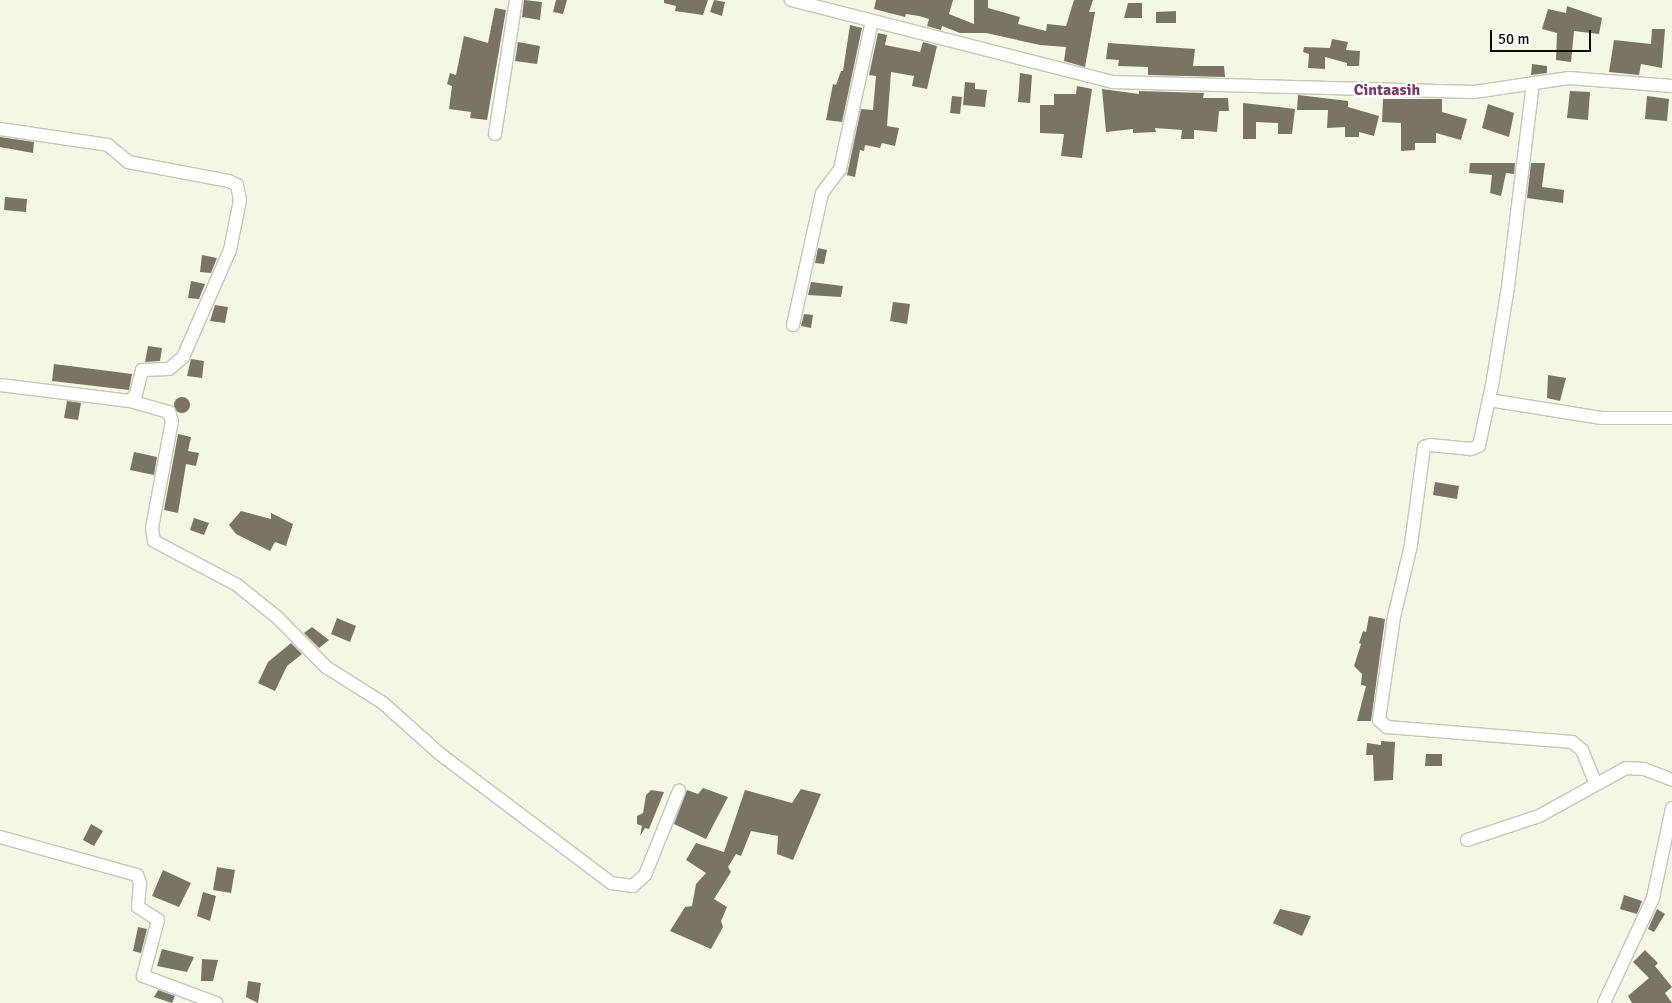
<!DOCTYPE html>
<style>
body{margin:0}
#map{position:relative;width:1672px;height:1003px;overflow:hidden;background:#f2f8e4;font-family:Signika,sans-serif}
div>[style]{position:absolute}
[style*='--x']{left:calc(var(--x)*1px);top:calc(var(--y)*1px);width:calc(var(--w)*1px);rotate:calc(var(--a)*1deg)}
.building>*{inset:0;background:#797463}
.round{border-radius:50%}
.roads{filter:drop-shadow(1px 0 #c2c8b5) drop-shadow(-1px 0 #c2c8b5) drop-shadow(0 1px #c2c8b5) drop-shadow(0 -1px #c2c8b5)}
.minor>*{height:12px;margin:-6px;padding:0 6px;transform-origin:6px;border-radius:6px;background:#fff}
span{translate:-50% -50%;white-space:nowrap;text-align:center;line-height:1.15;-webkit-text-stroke:5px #fff;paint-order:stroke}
.quarter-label{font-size:16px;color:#773b64;font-weight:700}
.scale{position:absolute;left:1490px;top:30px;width:101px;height:22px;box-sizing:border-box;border:2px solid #0c0e08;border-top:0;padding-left:6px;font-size:15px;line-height:18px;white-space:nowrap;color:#0c0e08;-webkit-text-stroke:4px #fff;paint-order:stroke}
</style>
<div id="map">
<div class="building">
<div style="clip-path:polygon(524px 0,542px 2px,540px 20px,522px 17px)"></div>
<div style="clip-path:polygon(556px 0,567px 0,563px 14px,553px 12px)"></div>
<div style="clip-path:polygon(664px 0,708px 0,703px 15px,675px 11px,676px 6px,664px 3px)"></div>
<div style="clip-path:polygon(714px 0,725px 2px,722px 16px,710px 12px)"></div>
<div style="clip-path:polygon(876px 0,953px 0,949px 14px,974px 24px,974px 0,988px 0,988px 8px,1020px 17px,1018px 24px,1046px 31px,1047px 24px,1066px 26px,1074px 0,1093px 0,1089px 12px,1095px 12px,1085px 67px,1064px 61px,1066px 47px,1040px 45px,986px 33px,960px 33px,942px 26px,941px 30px,927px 26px,929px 19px,919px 16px,906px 14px,905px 17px,874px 9px)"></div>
<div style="clip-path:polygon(1128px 3px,1142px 3px,1142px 18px,1124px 18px)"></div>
<div style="clip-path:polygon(1567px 6px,1602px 18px,1599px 34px,1574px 31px,1571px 62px,1556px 60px,1557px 33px,1542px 29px,1548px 9px,1566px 13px)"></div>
<div style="clip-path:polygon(495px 8px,506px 10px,487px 120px,470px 118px,471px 112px,449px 109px,452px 86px,447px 84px,450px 73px,456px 75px,464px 36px,488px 43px)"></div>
<div style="clip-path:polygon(1176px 11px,1176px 23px,1156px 23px,1156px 12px)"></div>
<div style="clip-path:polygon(850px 25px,862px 28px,842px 122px,826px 120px,833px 84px,836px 85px,841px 71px,843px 71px)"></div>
<div style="clip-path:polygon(1652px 29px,1665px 29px,1662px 68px,1641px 64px,1639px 75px,1609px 72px,1614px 40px,1651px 44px)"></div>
<div style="clip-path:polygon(878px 33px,887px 35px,885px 45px,920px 52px,923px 42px,937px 46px,927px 89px,912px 86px,914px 76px,891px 72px,887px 126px,899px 128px,895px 146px,882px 143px,880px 148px,865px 145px,864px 151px,860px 150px,855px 177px,847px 175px,861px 109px,873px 110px,876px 76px,869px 75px)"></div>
<div style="clip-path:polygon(1332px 39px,1348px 42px,1346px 50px,1360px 51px,1359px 66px,1347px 66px,1347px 63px,1325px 57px,1325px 69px,1308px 68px,1309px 54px,1303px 52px,1304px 47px,1330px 48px)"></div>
<div style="clip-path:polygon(518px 42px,540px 46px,537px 64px,515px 61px)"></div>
<div style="clip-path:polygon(1108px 43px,1195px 49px,1193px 66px,1224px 66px,1225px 77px,1148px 75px,1148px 67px,1118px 66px,1119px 60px,1106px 59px)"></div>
<div style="clip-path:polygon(1532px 64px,1547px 66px,1547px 73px,1531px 75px)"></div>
<div style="clip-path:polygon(1020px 73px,1032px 75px,1030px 103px,1018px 102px)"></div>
<div style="clip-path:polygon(965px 82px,975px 83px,975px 89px,987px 90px,985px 107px,963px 105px)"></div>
<div style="clip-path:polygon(1077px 86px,1092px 89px,1082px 158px,1061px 156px,1064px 134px,1040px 133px,1040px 105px,1054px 105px,1054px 94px,1076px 94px)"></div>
<div style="clip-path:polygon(1102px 89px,1139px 94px,1139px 91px,1204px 93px,1203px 98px,1228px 98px,1229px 111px,1219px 111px,1217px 132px,1194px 130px,1194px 139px,1181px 139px,1182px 130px,1155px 128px,1156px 132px,1133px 133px,1133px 129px,1106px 132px)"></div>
<div style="clip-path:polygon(1570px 91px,1590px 92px,1588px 120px,1567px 118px)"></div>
<div style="clip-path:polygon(1298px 95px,1348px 101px,1348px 107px,1379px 116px,1374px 136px,1359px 132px,1359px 137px,1345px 137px,1345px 127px,1327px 128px,1328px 110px,1297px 110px)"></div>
<div style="clip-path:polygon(952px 96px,962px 97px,960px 114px,950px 113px)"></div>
<div style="clip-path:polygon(1647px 96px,1669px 99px,1667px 121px,1645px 119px)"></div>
<div style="clip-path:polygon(1383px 99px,1442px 99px,1442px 112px,1467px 119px,1461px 140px,1436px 133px,1436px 143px,1415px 143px,1415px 150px,1401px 151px,1401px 123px,1382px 122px)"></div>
<div style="clip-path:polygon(1243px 103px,1295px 109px,1292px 134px,1278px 134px,1278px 123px,1256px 122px,1256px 139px,1243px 139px)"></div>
<div style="clip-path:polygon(1488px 104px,1514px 113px,1509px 137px,1482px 128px)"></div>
<div style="clip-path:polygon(0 137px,34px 142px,33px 153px,0 147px)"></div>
<div style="clip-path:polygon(1470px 163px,1515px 163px,1514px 174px,1506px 173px,1501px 196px,1490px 193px,1492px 175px,1469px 173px)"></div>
<div style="clip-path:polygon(1531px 163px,1545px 163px,1542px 187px,1564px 190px,1563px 203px,1527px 198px)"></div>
<div style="clip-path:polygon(5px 197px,27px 199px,26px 212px,4px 210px)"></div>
<div style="clip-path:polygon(818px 248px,827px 250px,824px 264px,815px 263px)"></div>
<div style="clip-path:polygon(202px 255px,217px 258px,211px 273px,200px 272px)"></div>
<div style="clip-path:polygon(191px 281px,205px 284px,199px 299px,188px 298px)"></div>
<div style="clip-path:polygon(811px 282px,843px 286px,841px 297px,808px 295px)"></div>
<div style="clip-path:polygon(893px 302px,910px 304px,907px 324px,890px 321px)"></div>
<div style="clip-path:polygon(215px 305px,228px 307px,225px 323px,210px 321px)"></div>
<div style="clip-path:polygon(804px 314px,813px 315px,811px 328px,801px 326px)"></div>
<div style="clip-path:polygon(148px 346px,162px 348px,160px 361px,145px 362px)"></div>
<div style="clip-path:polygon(191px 359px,204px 361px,202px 378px,187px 376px)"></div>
<div style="clip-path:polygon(54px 364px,132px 374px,129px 390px,52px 381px)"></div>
<div style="clip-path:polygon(1548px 375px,1566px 378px,1560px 401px,1547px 398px)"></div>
<div class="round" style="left:174px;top:397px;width:16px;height:16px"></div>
<div style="clip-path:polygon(67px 401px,81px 403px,78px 420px,64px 418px)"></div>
<div style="clip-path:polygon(178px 434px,191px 437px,188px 451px,199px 453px,196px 466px,186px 464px,178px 513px,164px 510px)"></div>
<div style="clip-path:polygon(134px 452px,157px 457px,154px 475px,130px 470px)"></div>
<div style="clip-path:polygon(1435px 482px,1459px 486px,1457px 499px,1433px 495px)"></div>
<div style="clip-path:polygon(241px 511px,271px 519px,271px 513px,293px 524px,286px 546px,275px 542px,270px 551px,236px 534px,229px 525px)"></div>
<div style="clip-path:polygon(194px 518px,209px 523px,204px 535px,190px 530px)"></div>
<div style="clip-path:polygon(1369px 616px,1385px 619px,1371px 721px,1357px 721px,1366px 686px,1361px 685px,1362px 674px,1354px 666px,1361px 644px,1359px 643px,1363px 631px,1366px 632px)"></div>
<div style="clip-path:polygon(337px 618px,356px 626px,350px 642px,331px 634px)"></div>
<div style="clip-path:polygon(312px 627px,329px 640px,319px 648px,304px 633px)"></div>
<div style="clip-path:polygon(291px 643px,302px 654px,287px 666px,275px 691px,258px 683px,268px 662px)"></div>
<div style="clip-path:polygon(1381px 741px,1395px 742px,1393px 780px,1374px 781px,1373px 755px,1366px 755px,1367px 743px,1381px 745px)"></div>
<div style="clip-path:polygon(1426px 754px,1442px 754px,1442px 766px,1425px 766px)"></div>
<div style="clip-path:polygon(703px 788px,728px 797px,706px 839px,674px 824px,687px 790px,698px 794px)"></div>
<div style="clip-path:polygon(801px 789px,821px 794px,793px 860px,777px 854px,778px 836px,751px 831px,741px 856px,736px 854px,728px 867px,731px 872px,714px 899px,727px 907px,721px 921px,723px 927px,711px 949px,670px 931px,685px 907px,692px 906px,696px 884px,706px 873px,686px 860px,696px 843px,724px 852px,745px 790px,792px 803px)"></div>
<div style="clip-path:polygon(651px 790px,664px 792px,649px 829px,645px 828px,640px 836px,642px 826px,637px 824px,637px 816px,643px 813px,646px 795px)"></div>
<div style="clip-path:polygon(91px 824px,103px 831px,94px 846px,83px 840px)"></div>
<div style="clip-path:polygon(217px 867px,235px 870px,231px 893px,213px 890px)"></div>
<div style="clip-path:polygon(163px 870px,191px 883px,179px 907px,152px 896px)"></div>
<div style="clip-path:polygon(203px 892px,216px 896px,210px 921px,197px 916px)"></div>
<div style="clip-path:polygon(1624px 895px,1642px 901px,1637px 914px,1620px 909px)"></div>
<div style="clip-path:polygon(1280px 909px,1311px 916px,1302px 936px,1273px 923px)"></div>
<div style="clip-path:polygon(1657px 909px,1665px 914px,1654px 932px,1648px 929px)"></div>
<div style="clip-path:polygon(138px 927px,147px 929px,141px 953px,133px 951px)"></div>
<div style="clip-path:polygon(162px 949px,194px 957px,187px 972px,157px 966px)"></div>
<div style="clip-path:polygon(1645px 950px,1658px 963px,1655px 966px,1672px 987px,1665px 993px,1672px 1003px,1632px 1003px,1628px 996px,1649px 978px,1633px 962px)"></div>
<div style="clip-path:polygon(202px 959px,218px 960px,213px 981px,201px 981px)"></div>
<div style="clip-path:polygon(248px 981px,261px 983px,258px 1003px,246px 997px)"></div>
<div style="clip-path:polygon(158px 990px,175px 996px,172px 1003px,154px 997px)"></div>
</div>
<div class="roads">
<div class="minor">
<div style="--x:791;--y:0;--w:331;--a:14.3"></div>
<div style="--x:1112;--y:82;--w:362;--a:1.6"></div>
<div style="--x:1474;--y:92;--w:96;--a:-8.4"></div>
<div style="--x:1569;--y:78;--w:103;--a:4.4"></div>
<div style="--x:1533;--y:83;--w:206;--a:97"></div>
<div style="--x:1508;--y:287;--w:94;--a:99.2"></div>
<div style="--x:1493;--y:380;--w:67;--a:102"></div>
<div style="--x:1479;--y:446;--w:9;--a:159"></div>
<div style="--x:1471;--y:449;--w:41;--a:-174.4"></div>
<div style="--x:1430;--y:445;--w:6;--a:162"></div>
<div style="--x:1424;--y:447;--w:99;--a:97.6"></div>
<div style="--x:1411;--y:545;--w:74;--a:103.3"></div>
<div style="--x:1394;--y:617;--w:104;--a:98.3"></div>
<div style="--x:1379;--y:720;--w:11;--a:41"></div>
<div style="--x:1387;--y:727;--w:186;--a:4.6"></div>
<div style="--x:1572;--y:742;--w:13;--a:39"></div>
<div style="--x:1582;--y:750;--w:37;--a:68"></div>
<div style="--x:0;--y:129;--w:109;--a:8.4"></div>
<div style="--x:108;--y:145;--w:26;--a:40"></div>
<div style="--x:128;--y:162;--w:103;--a:10.7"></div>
<div style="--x:229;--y:181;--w:9;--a:27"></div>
<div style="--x:237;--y:185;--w:15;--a:79"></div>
<div style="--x:240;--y:200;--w:51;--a:101.3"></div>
<div style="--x:230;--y:250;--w:117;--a:113.7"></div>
<div style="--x:183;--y:357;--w:18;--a:139"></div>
<div style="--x:169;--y:369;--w:27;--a:178"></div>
<div style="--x:142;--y:370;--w:25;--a:104"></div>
<div style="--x:136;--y:394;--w:9;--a:131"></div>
<div style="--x:495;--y:134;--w:136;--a:-81.1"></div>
<div style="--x:793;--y:325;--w:135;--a:-77.6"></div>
<div style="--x:822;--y:193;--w:30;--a:-53"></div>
<div style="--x:840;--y:169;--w:151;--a:-77.8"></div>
<div style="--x:0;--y:385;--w:131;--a:7"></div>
<div style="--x:130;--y:401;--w:41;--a:15.8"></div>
<div style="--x:169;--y:412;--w:9;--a:72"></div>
<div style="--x:172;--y:421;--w:109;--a:100.6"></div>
<div style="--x:152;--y:528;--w:13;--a:81"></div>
<div style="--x:154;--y:541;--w:94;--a:27.9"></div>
<div style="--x:237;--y:585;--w:53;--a:38.8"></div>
<div style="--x:278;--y:618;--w:69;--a:45.6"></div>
<div style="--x:326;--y:667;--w:67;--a:32.3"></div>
<div style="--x:383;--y:703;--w:76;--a:41.8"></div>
<div style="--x:440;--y:754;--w:214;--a:37"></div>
<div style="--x:611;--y:883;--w:22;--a:8"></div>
<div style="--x:633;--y:886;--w:16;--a:-43"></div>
<div style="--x:645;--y:875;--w:91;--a:-68"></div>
<div style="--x:1489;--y:400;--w:114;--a:9.1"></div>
<div style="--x:1602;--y:418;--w:70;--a:0"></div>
<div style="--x:0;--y:837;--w:142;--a:15.5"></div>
<div style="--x:137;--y:875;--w:9;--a:69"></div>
<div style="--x:140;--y:883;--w:24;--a:95"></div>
<div style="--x:138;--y:907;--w:24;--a:33"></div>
<div style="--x:158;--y:920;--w:58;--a:105"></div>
<div style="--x:143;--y:976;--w:78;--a:20.3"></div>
<div style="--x:1467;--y:840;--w:76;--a:-18.4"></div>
<div style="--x:1539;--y:816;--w:99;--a:-28.9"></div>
<div style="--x:1626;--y:768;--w:18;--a:3"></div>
<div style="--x:1644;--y:769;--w:30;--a:21"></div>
<div style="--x:1604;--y:1003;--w:116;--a:-65"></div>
<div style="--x:1653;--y:898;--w:92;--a:-78.1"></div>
</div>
</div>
<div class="quarter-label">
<span style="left:1387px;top:90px">Cintaasih</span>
</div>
<div class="scale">50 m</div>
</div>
